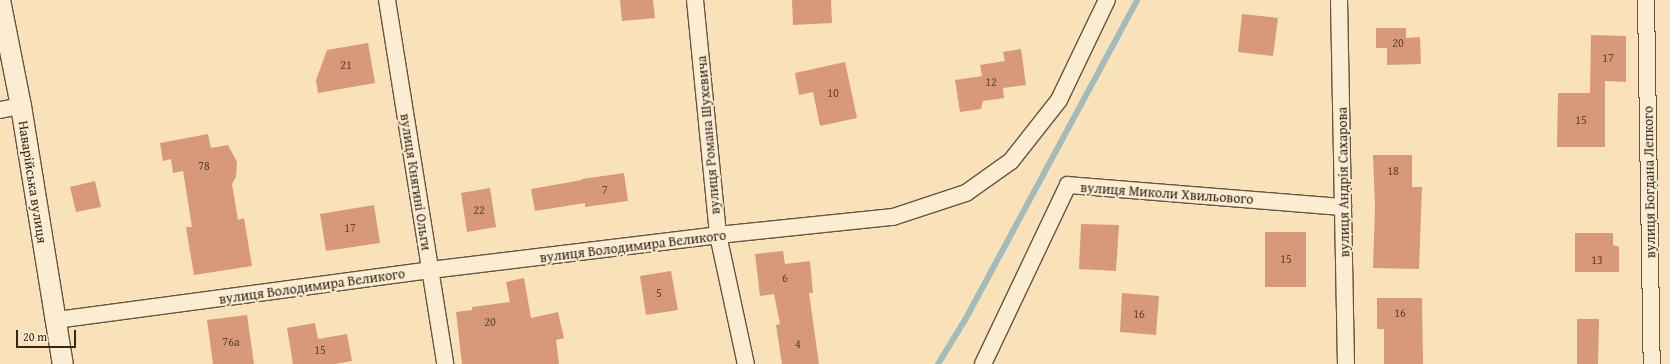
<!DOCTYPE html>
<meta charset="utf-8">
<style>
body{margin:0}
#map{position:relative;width:1670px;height:364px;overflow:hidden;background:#f9e2b9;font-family:"Gentium Book Plus",serif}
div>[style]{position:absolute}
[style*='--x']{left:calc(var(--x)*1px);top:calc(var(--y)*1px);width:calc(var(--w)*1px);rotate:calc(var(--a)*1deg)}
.stream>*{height:6px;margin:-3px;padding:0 3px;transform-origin:3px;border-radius:3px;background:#a3bbba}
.building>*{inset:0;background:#d8997a}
.roads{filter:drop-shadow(1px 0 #645643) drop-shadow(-1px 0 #645643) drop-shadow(0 1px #645643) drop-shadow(0 -1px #645643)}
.minor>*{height:16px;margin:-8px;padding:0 8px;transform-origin:8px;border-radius:8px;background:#fbecd2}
.tertiary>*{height:20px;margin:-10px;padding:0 10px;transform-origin:10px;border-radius:10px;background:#fbecd2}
span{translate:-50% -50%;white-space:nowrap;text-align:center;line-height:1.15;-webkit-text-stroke:3.5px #fbecd2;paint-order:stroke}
.number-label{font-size:12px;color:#5c4434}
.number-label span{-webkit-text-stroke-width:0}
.street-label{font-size:14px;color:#33271c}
.scale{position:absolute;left:16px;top:330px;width:60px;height:18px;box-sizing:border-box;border:2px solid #33271c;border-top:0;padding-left:5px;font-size:12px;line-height:14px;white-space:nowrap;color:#33271c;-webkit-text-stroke:3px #fbecd2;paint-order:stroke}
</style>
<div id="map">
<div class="stream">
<div style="--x:938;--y:364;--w:52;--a:-58.5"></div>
<div style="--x:965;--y:320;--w:363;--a:-61.7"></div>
</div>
<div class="building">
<div style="clip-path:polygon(620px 0,653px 0,655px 18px,622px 21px)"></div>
<div style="clip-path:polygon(792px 0,831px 0,832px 23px,793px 25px)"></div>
<div style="clip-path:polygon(1242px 14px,1278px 18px,1273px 56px,1238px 52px)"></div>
<div style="clip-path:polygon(1376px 28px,1406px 28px,1406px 38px,1420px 37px,1421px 64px,1387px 65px,1387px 48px,1376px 48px)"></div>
<div style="clip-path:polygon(1591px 35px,1626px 36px,1626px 82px,1605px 81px,1605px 147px,1557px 147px,1558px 93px,1590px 93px)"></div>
<div style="clip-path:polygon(368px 43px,375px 83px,318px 93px,316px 80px,327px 50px)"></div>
<div style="clip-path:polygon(1021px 49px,1026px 85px,1003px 88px,1004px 98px,983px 101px,981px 109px,960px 112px,955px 80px,982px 76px,980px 65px,1005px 61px,1003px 52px)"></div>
<div style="clip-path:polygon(845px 62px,857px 118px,820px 126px,813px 92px,799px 95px,795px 73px)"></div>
<div style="clip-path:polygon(208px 134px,211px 148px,228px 145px,237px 162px,236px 177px,232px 184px,238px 220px,244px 218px,252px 266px,194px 275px,186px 227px,192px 227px,183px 171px,173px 173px,171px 159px,163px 161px,160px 143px)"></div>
<div style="clip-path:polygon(1373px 155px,1412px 155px,1412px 187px,1422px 187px,1419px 269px,1373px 268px,1375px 207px)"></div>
<div style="clip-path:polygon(624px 173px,628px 201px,585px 207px,585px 203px,535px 211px,531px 189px,582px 180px,582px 179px)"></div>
<div style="clip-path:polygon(95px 181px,101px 207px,76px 212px,70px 187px)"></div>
<div style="clip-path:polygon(490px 188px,496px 227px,467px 232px,461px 193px)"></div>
<div style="clip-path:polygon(374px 205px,380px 243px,326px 251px,320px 214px)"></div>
<div style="clip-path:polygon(1081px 224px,1119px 225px,1116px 271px,1079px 269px)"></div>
<div style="clip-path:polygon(1265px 232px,1306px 232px,1306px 287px,1265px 287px)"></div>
<div style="clip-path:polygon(1575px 233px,1613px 233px,1613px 245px,1619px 247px,1619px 272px,1575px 272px)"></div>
<div style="clip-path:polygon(783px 251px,785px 264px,810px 261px,813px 293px,809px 293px,819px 364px,782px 364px,776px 325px,780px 324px,774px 294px,760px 296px,755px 254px)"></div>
<div style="clip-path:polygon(671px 271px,678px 310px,646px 315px,640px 276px)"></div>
<div style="clip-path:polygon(524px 278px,531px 318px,558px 312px,564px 338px,556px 340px,559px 364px,462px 364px,456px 312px,472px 310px,472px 307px,510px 302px,506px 282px)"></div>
<div style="clip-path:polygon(1122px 293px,1159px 296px,1156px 335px,1120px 332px)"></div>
<div style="clip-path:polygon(1377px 298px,1422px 298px,1423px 364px,1384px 364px,1384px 329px,1377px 329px)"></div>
<div style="clip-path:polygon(247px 315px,254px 364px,213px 364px,207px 320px)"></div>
<div style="clip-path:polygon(1577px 319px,1599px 319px,1598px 364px,1577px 364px)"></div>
<div style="clip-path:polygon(315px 323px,318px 339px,347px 334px,352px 361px,335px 364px,293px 364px,287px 328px)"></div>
</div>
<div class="roads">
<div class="minor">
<div style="--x:387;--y:0;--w:369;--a:80.9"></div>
<div style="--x:695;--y:0;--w:236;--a:84.4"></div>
<div style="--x:718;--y:235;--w:132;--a:77.8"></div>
<div style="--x:1339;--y:0;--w:364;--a:88.9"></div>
<div style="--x:1646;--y:0;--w:364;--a:89.1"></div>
<div style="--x:0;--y:110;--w:21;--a:-11"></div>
<div style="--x:56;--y:320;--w:377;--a:-7.6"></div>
<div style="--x:430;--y:270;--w:290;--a:-6.9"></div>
<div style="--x:718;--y:235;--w:176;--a:-5.9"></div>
<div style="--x:893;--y:217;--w:77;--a:-18.2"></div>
<div style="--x:966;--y:193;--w:55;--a:-35.4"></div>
<div style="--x:1011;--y:161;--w:78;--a:-51.8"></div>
<div style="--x:1059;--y:100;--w:111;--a:-64.4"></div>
<div style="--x:983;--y:364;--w:198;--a:-64.6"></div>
<div style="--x:1068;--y:185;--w:276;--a:4.6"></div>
</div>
<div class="tertiary">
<div style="--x:0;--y:0;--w:108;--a:78.8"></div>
<div style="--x:21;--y:106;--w:261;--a:80.8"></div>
</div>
</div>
<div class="number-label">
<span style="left:1398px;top:43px">20</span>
<span style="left:1608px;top:58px">17</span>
<span style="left:346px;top:65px">21</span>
<span style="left:991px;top:82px">12</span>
<span style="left:833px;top:93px">10</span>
<span style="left:1581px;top:120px">15</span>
<span style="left:204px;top:166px">78</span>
<span style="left:1393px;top:171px">18</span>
<span style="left:605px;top:190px">7</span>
<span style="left:479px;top:210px">22</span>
<span style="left:350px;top:228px">17</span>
<span style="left:1286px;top:259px">15</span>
<span style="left:1597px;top:260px">13</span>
<span style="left:785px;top:278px">6</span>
<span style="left:659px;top:293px">5</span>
<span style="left:1400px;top:313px">16</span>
<span style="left:1139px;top:314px">16</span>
<span style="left:490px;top:322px">20</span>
<span style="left:231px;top:342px">76а</span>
<span style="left:798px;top:344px">4</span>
<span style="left:320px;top:350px">15</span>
</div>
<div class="street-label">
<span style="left:708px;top:135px;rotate:-95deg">вулиця Романа Шухевича</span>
<span style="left:33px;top:182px;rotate:81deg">Наварійська вулиця</span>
<span style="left:416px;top:182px;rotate:81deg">вулиця Княгині Ольги</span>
<span style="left:1343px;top:182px;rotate:-91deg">вулиця Андрія Сахарова</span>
<span style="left:1649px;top:182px;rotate:-91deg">вулиця Богдана Лепкого</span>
<span style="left:1167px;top:193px;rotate:4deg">вулиця Миколи Хвильового</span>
<span style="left:633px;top:246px;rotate:-7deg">вулиця Володимира Великого</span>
<span style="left:312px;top:286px;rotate:-8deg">вулиця Володимира Великого</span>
</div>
<div class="scale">20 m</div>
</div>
